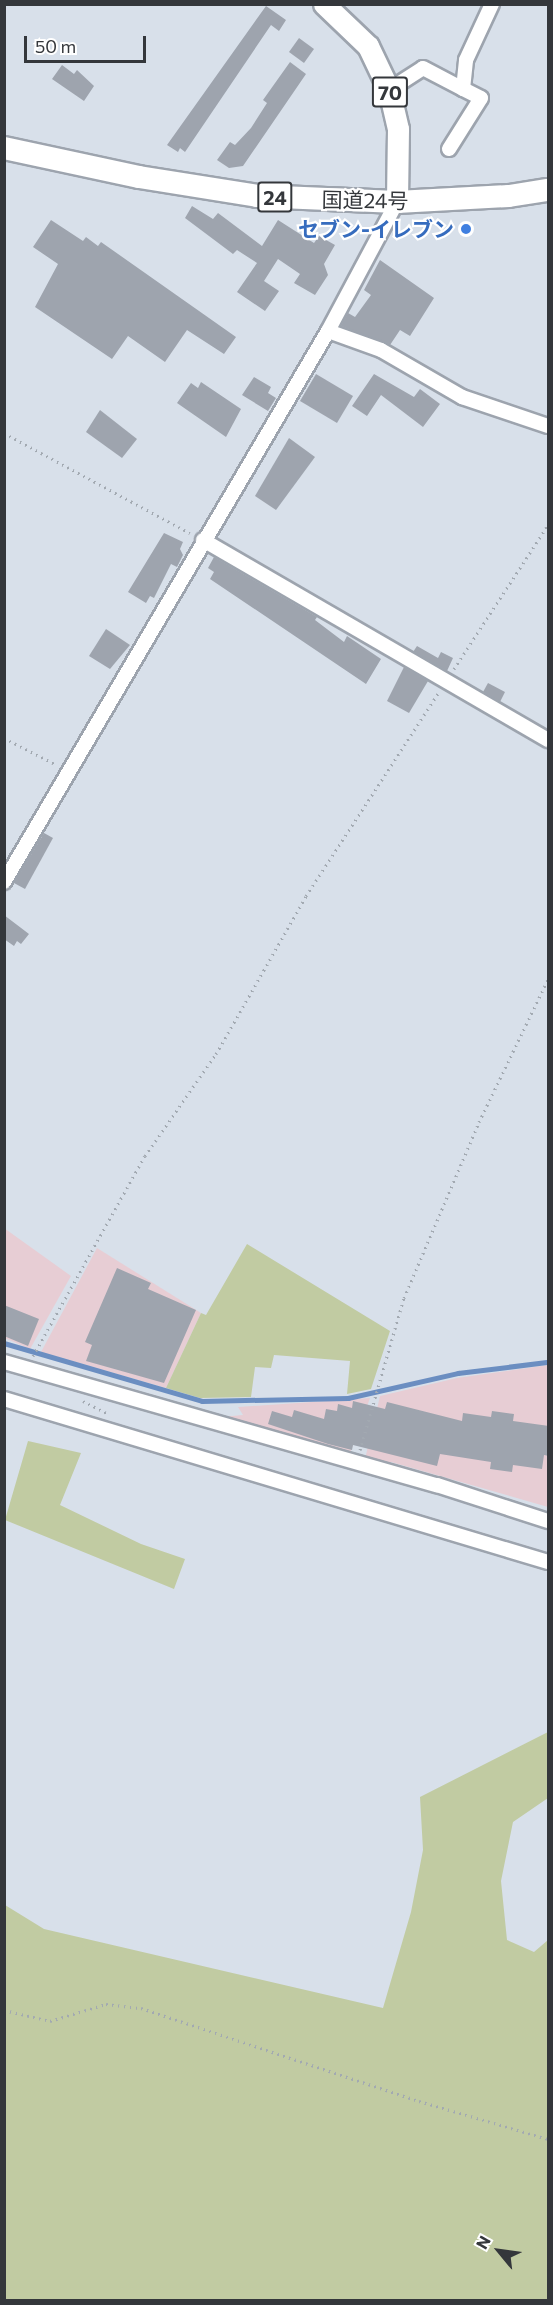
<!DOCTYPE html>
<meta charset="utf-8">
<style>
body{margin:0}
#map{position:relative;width:553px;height:2305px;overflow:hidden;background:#d8e0ea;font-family:Commissioner,"Noto Sans JP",sans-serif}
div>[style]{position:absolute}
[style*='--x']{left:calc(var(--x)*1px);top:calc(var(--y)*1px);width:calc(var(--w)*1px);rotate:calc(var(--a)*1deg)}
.industrial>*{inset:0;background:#e7cdd4}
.green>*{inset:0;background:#c1cba2}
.stream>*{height:4.5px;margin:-2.25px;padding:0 2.25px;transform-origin:2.25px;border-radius:2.25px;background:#6b8ec1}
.building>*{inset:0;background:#9ea4ae}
.path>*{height:3px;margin-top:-1.5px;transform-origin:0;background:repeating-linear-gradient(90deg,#a2a9b1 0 1.5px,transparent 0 6px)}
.roads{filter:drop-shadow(2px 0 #9da4ae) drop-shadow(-2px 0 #9da4ae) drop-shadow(0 2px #9da4ae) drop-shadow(0 -2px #9da4ae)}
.minor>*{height:14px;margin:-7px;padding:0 7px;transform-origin:7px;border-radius:7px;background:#fff}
.primary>*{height:21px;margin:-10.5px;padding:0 10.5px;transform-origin:10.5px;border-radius:10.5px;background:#fff}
.trunk>*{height:22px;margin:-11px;padding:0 11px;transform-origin:11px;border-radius:11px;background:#fff}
.dots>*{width:16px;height:16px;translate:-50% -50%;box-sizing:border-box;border:3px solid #fff;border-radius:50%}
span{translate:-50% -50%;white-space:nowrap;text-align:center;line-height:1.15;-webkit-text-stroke:4.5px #fff;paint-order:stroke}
.shield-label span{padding:2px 4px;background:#fff;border:2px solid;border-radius:4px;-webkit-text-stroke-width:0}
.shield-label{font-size:20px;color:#34373b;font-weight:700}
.street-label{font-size:21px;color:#34373b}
.shop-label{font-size:21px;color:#366cbe;font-weight:700}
.right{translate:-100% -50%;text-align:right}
.frame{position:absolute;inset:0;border:6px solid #34373b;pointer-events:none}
.north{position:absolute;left:469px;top:2221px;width:60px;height:60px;-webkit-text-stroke:4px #fff;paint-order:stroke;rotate:299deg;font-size:16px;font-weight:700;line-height:24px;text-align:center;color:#34373b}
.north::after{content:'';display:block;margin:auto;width:21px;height:27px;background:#34373b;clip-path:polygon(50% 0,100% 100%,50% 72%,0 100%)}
.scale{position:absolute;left:24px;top:36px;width:122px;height:27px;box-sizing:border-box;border:3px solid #34373b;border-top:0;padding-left:8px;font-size:18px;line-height:21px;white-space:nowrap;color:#34373b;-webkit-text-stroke:4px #fff;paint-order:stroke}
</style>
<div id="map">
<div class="industrial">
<div style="clip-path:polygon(4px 1228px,71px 1276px,30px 1349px,5px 1338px)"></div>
<div style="clip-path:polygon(97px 1248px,201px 1313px,166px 1388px,41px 1352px)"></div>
<div style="clip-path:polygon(548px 1365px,548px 1507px,391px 1462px,387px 1467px,365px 1459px,380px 1396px,457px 1378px)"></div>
<div style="clip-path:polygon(370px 1398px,349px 1456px,221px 1417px,243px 1415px,238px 1407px)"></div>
</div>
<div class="green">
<div style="clip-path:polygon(247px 1244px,390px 1331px,371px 1389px,347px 1394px,350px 1361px,274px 1355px,271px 1368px,255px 1367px,251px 1397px,200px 1398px,166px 1388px,201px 1313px,206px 1315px)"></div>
<div style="clip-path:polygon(28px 1441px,81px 1453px,60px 1505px,141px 1544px,185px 1559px,174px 1589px,5px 1520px)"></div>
<div style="clip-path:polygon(548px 1732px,548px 1798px,513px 1822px,501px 1881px,507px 1940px,534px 1952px,548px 1940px,548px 2300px,5px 2300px,5px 1905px,44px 1929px,383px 2008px,411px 1912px,423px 1850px,420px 1797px)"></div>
</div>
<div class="stream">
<div style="--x:4;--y:1343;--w:206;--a:16.3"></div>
<div style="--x:202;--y:1401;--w:146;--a:-1.2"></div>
<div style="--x:348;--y:1398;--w:113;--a:-12.8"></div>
<div style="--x:458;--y:1373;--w:91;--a:-7"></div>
</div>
<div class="building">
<div style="clip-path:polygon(266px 6px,286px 20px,279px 31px,271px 25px,185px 152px,180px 148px,178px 152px,167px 145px)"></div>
<div style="clip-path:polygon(299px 38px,314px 49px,304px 63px,289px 52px)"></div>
<div style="clip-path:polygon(290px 62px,306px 74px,243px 166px,229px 168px,217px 160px,230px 142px,235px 145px,251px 128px,267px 103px,263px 100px)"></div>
<div style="clip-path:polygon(62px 65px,74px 74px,77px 70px,94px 86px,84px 101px,52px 79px)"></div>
<div style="clip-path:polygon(192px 206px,213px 219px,218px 213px,262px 246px,278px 220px,314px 243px,319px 236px,335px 245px,324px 264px,328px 275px,315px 295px,294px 283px,300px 274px,278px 259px,264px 281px,279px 291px,265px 311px,237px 292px,257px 263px,237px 250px,233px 254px,185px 218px)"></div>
<div style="clip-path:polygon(51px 220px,83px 241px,86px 237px,98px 246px,101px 242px,236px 337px,224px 354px,187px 330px,165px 362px,128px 336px,112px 359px,35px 307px,58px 264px,33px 247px)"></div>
<div style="clip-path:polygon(380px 260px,434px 298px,410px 336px,400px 330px,390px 345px,341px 326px,348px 313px,355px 317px,371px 295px,364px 290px)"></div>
<div style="clip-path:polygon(316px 374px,353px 396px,337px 423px,300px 401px)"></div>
<div style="clip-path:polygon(374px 374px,414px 397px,420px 389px,440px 404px,423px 427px,381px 395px,367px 416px,352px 406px)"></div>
<div style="clip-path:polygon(254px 377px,271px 387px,268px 393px,276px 398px,268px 411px,242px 395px)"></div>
<div style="clip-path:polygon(201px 382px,241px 409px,226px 437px,177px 403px,191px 383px,198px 388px)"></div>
<div style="clip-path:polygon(100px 410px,137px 439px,122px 458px,86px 432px)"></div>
<div style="clip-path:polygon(289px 438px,315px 457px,276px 510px,255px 496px)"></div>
<div style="clip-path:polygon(164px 533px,183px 542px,180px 549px,183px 555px,177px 567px,171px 564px,154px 598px,150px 596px,146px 603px,128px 592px)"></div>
<div style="clip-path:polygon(214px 557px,317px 617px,315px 620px,344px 642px,347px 636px,381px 659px,366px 684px,210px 579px,214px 572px,208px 568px)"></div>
<div style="clip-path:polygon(106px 629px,130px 645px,110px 669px,89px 656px)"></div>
<div style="clip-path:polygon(417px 646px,438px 658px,441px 652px,453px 658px,447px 671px,413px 652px)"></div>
<div style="clip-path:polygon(404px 667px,428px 681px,409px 713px,387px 701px)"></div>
<div style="clip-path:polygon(488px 683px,505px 692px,500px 702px,483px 692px)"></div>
<div style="clip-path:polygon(44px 833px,53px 838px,25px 889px,14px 883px)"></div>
<div style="clip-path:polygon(4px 915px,29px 934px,21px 944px,17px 941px,14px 946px,4px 939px)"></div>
<div style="clip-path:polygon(117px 1268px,151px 1283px,148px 1289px,196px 1310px,164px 1383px,86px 1361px,92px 1345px,85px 1342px)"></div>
<div style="clip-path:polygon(4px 1305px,39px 1319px,28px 1346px,4px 1336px)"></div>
<div style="clip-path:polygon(353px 1401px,385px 1409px,387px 1402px,462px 1421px,463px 1413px,491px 1417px,492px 1411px,514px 1414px,513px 1421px,549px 1426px,549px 1456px,544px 1455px,542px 1469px,513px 1465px,512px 1472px,490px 1469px,491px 1462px,440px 1454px,437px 1466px,353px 1445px,352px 1450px,328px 1444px,268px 1424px,272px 1411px,292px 1417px,294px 1410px,324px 1419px,326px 1409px,337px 1411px,338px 1404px,352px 1408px)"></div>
</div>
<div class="path">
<div style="--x:4;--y:433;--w:211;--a:28.3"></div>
<div style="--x:454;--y:669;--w:172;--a:-56.9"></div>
<div style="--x:4;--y:738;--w:59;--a:27"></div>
<div style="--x:33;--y:1356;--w:229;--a:-60.8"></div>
<div style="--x:145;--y:1156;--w:124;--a:-55.2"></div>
<div style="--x:216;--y:1054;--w:182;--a:-60.3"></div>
<div style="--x:306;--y:896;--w:244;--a:-56.9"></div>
<div style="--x:83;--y:1401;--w:27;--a:27"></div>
<div style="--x:360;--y:1450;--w:158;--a:-73.9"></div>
<div style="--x:404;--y:1298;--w:191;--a:-66.9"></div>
<div style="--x:479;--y:1122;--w:159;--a:-64.2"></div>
<div style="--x:4;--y:2010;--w:47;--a:13.4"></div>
<div style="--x:50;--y:2021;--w:59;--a:-16.9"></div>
<div style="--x:106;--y:2004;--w:35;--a:7"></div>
<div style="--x:141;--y:2008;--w:293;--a:18.5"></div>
<div style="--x:419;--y:2101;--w:134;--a:16.4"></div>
</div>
<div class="roads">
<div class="minor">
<div style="--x:389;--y:90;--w:40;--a:-32.9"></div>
<div style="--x:423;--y:68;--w:45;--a:27.7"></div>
<div style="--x:463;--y:89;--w:29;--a:-84"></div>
<div style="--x:466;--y:60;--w:62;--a:-65.1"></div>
<div style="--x:449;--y:149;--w:60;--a:-57.9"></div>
<div style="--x:481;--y:98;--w:20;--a:-153"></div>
<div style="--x:328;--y:331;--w:56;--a:19.7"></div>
<div style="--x:381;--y:350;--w:94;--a:30.1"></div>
<div style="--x:462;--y:397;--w:91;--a:18.6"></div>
<div style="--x:203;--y:540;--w:399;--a:30.1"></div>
<div style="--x:4;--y:882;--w:639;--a:-59.54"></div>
<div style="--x:328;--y:331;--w:146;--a:-61.9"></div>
<div style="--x:4;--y:1362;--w:450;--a:15.9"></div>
<div style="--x:437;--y:1485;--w:117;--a:18"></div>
<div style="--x:4;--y:1399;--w:568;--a:16.68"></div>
</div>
<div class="primary">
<div style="--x:324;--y:4;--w:61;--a:43.7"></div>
<div style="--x:368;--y:46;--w:49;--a:64.5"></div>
<div style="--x:389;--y:90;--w:40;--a:77"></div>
<div style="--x:398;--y:129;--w:73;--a:90.8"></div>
</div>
<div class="trunk">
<div style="--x:4;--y:148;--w:138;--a:12.1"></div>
<div style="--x:139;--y:177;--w:120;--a:9.1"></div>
<div style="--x:257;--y:196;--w:140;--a:2.5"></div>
<div style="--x:397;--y:202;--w:112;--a:-3.1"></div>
<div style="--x:509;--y:196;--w:39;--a:-9"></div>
</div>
</div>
<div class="dots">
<div style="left:466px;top:229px;background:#3f7fe0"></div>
</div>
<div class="shield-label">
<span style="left:390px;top:92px">70</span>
<span style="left:275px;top:197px">24</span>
</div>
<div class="street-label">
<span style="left:365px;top:200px;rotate:1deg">国道24号</span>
</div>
<div class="shop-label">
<span class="right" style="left:454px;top:229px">セブン-イレブン</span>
</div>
<div class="frame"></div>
<div class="north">N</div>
<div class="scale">50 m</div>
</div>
